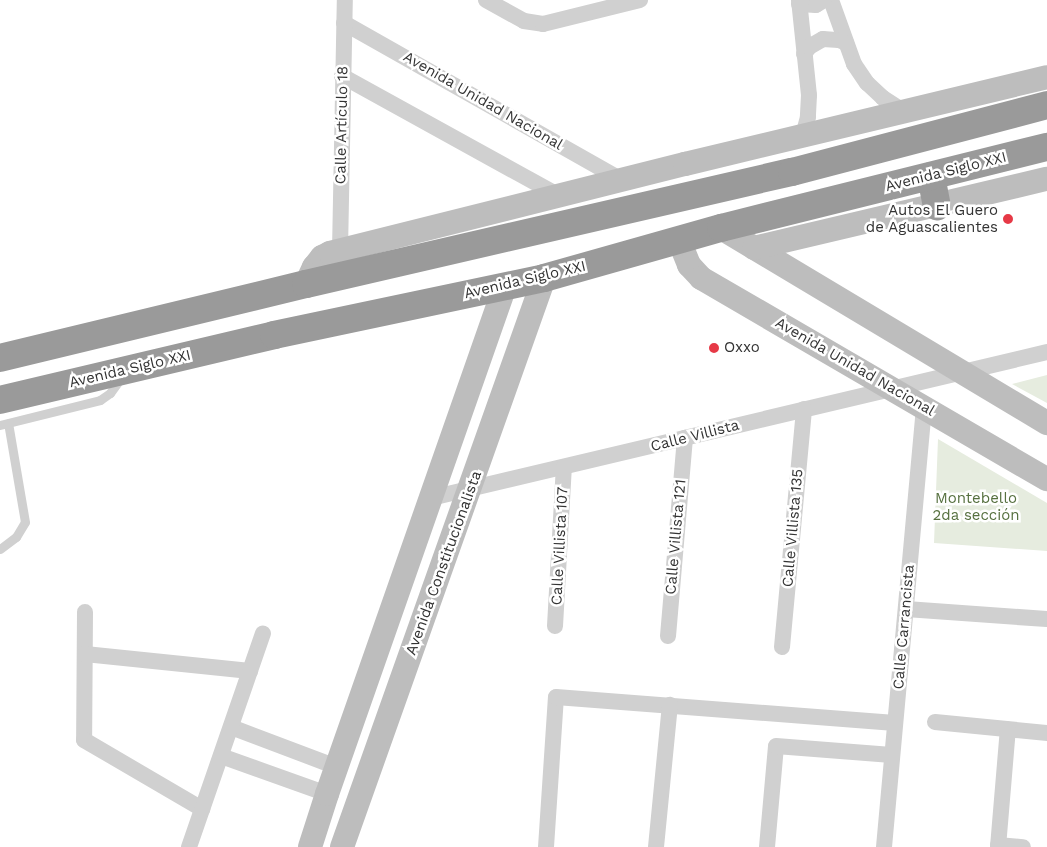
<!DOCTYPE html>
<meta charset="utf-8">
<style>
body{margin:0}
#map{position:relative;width:1047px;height:847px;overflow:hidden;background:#fff;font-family:"Work Sans",sans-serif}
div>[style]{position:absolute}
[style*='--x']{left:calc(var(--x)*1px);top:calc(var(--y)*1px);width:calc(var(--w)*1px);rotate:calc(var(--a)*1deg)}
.green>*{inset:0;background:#e6ecdf}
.lane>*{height:9px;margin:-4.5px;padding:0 4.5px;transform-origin:4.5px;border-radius:4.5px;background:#d0d0d0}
.street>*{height:16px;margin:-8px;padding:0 8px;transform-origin:8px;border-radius:8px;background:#d0d0d0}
.secondary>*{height:24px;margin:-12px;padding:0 12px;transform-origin:12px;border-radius:12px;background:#bdbdbd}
.highway>*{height:28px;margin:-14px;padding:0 14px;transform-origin:14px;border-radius:14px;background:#9a9a9a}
.dots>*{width:14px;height:14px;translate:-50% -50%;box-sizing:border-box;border:2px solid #fff;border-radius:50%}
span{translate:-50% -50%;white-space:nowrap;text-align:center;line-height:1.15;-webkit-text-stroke:5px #fff;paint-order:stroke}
.street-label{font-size:15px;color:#333}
.poi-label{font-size:15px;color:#333}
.right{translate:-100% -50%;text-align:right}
.left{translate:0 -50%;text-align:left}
.park-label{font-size:15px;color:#56703f}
</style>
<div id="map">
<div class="green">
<div style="clip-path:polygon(1047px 375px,1047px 403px,1012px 384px)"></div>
<div style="clip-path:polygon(938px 439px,1047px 503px,1047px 551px,934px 543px)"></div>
</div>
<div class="lane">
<div style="--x:0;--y:425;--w:103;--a:-14"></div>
<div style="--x:100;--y:400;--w:12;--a:-35"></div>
<div style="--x:110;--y:393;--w:19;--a:-54"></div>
<div style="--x:0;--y:549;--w:20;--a:-37"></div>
<div style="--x:16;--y:537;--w:17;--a:-59"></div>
<div style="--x:25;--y:522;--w:100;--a:-99.7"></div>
</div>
<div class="street">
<div style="--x:486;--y:0;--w:43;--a:28.9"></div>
<div style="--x:524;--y:21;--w:19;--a:9"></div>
<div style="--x:543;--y:24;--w:100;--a:-13.9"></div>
<div style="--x:799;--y:0;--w:96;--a:84"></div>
<div style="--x:809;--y:95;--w:22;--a:93"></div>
<div style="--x:808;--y:117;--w:20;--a:105"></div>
<div style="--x:831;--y:0;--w:68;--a:70.2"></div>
<div style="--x:854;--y:64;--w:23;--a:56"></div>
<div style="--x:867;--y:83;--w:22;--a:43"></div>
<div style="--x:883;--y:98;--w:24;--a:33"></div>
<div style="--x:799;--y:4;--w:17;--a:3"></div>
<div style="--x:816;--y:5;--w:9;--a:-32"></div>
<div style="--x:344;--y:23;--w:319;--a:29.5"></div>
<div style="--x:804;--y:54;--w:9;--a:-54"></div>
<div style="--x:809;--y:47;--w:16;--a:-30"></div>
<div style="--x:823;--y:39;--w:16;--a:4"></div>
<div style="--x:839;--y:40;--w:8;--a:23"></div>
<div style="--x:342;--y:76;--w:248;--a:28.9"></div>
<div style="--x:340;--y:251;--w:251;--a:-88.9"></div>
<div style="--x:431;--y:498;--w:633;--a:-13.33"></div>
<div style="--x:906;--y:609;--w:141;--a:4.1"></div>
<div style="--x:85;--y:612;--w:128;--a:90.4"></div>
<div style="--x:84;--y:740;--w:137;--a:30.3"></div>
<div style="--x:555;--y:626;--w:159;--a:-86.8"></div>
<div style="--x:668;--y:636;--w:199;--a:-85.1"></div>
<div style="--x:782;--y:647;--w:239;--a:-84.7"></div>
<div style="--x:85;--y:654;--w:166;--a:5.9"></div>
<div style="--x:935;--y:722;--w:113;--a:5.6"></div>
<div style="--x:231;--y:727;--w:113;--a:20.7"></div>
<div style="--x:221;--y:756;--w:113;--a:19.7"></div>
<div style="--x:998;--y:845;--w:25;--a:5"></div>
<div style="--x:189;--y:847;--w:226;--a:-70.9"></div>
<div style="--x:546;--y:847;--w:150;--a:-86.2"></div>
<div style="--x:556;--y:697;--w:340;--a:4.4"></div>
<div style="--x:656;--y:847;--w:143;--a:-84.4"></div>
<div style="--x:767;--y:847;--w:101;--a:-84.9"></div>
<div style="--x:776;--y:746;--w:116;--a:4.4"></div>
<div style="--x:884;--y:847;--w:442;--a:-84.8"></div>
<div style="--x:998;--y:847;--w:118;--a:-85.2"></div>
</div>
<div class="secondary">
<div style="--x:721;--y:228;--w:380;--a:30.9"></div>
<div style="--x:679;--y:240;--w:27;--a:68"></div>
<div style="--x:689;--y:265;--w:18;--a:47"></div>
<div style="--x:701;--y:278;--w:400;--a:30.2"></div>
<div style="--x:754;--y:248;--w:301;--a:-13.3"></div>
<div style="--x:306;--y:284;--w:19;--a:-65"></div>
<div style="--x:314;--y:267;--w:13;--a:-51"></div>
<div style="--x:322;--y:257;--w:9;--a:-27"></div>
<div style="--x:330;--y:253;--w:366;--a:-14.1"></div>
<div style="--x:685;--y:164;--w:372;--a:-13.5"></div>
<div style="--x:310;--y:847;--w:56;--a:-72.2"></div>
<div style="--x:327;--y:794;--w:538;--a:-70.69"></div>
<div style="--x:342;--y:847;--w:604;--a:-70.45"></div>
</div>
<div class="highway">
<div style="--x:931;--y:176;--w:31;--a:79"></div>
<div style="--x:0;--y:358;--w:315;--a:-13.6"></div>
<div style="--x:306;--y:284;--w:499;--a:-13"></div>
<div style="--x:792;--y:172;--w:264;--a:-14.7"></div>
<div style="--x:0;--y:400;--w:282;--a:-13.3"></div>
<div style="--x:274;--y:335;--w:276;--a:-11.9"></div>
<div style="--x:544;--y:278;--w:184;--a:-15.8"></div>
<div style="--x:721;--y:228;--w:336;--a:-14"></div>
</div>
<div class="dots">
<div style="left:1008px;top:219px;background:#e63946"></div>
<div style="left:714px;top:348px;background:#e63946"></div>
</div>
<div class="street-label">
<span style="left:483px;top:101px;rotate:30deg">Avenida Unidad Nacional</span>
<span style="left:342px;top:125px;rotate:-89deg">Calle Artículo 18</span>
<span style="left:946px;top:172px;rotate:-14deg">Avenida Siglo XXI</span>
<span style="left:525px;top:280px;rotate:-13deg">Avenida Siglo XXI</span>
<span style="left:855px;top:367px;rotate:30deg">Avenida Unidad Nacional</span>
<span style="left:130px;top:369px;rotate:-13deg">Avenida Siglo XXI</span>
<span style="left:695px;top:436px;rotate:-14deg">Calle Villista</span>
<span style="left:793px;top:528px;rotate:-85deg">Calle Villista 135</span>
<span style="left:676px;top:537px;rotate:-85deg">Calle Villista 121</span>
<span style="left:560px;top:546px;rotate:-87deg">Calle Villista 107</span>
<span style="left:444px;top:563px;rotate:-70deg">Avenida Constitucionalista</span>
<span style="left:904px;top:627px;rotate:-85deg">Calle Carrancista</span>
</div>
<div class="poi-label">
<span class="right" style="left:998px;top:219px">Autos El Guero<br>de Aguascalientes</span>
<span class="left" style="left:724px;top:348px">Oxxo</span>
</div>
<div class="park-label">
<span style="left:976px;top:507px">Montebello<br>2da sección</span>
</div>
</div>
